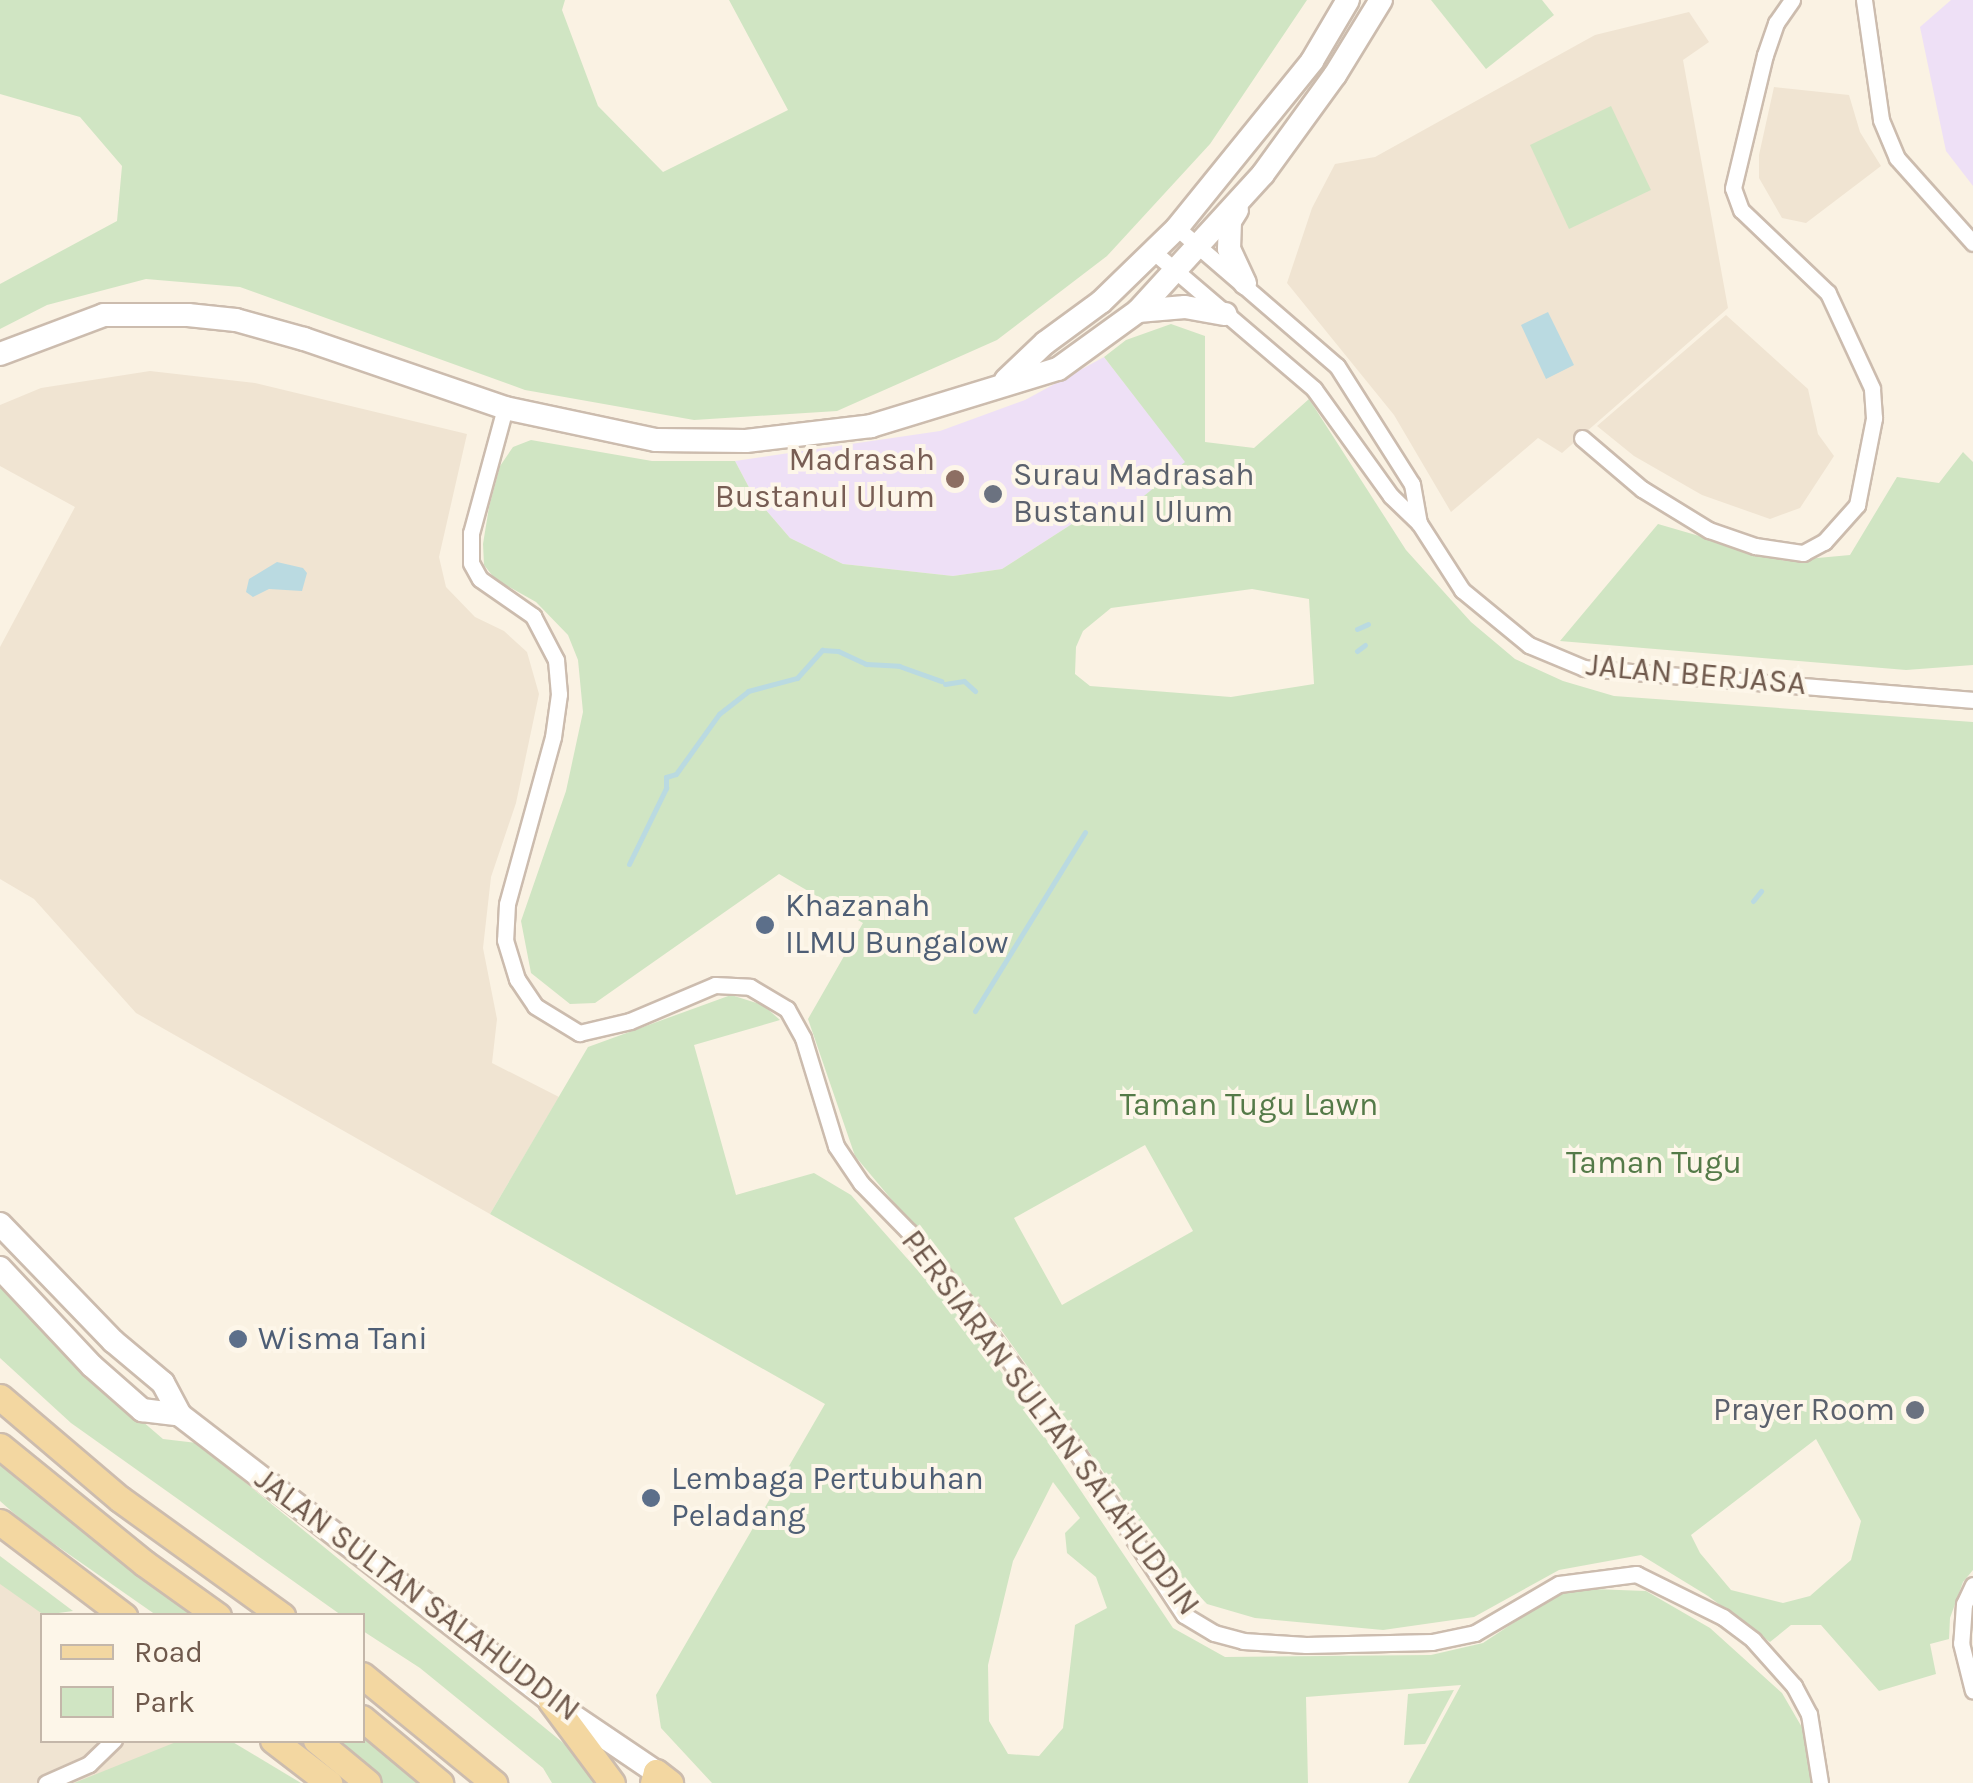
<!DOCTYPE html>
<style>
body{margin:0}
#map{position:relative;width:1973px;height:1783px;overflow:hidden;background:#faf2e3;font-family:Karla,sans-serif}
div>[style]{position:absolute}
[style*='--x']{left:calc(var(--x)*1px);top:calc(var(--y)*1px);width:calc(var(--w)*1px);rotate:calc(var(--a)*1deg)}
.residential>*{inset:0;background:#f0e4d2}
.education>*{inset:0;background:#eee0f6}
.green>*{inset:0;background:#d0e5c3}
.water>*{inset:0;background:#badae1}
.stream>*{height:5px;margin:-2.5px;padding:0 2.5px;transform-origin:2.5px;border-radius:2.5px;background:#badae1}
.roads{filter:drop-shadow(2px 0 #ccbcae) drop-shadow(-2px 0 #ccbcae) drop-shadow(0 2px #ccbcae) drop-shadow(0 -2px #ccbcae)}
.street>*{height:15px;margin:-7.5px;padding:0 7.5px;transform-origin:7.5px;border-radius:7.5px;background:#fff}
.secondary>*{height:22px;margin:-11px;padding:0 11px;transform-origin:11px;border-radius:11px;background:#fff}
.primary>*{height:25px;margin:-12.5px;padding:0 12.5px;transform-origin:12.5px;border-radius:12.5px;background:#f3d7a1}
.dots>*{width:28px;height:28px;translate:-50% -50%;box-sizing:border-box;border:5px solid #fdf6e9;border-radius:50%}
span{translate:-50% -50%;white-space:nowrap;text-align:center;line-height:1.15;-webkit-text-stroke:8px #fdf6e9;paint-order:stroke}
.education-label{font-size:32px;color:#785e54}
.right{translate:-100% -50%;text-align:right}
.worship-label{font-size:32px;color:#5b616d}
.left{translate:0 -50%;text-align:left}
.street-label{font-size:32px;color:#6f594c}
.service-label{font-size:32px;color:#4e5e75}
.park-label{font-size:32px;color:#547a48}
.legend{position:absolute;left:40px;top:1613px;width:325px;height:130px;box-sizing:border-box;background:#fdf6e9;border:2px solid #c4b7aa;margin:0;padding:12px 18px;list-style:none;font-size:30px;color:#6f594c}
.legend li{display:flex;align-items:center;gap:20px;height:50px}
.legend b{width:50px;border:2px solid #c4b7aa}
</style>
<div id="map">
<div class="residential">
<div style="clip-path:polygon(1689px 12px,1709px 42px,1683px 60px,1728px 308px,1562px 453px,1538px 438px,1451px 512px,1394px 415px,1287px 283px,1312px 208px,1335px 164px,1375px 157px,1595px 35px)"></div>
<div style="clip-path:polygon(1774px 87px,1849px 95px,1860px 132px,1881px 166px,1806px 223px,1782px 218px,1759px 178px,1759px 155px)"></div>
<div style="clip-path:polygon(1726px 315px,1808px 389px,1818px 434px,1834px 456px,1800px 508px,1770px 519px,1702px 495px,1634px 456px,1597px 426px)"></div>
<div style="clip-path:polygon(150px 371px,255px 383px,467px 434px,439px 557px,446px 587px,475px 617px,504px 631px,527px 652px,539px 694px,516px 803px,491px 877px,483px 948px,497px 1019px,492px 1063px,559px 1097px,490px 1214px,136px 1013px,34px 899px,0 879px,0 647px,75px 507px,0 466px,0 405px,41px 388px)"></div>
<div style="clip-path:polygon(0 1573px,58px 1615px,42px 1616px,42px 1740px,200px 1741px,246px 1783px,0 1783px)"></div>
</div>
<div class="education">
<div style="clip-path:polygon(1951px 0,1973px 0,1973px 186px,1946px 151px,1920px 27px)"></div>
<div style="clip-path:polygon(1104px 357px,1186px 462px,1121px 515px,1089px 513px,1002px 569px,953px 576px,843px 564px,790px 538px,753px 495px,735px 461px,940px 431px,1025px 400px)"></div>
</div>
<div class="green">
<div style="clip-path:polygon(0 0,565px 0,562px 10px,598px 106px,663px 172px,788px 110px,729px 0,1307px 0,1210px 144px,1107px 256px,997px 340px,837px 411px,694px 420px,525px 390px,240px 287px,146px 279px,47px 305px,0 329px,0 284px,117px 221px,122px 166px,80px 117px,0 94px)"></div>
<div style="clip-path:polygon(1431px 0,1542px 0,1554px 15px,1486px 69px)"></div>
<div style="clip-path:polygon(1611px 106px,1651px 190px,1569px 229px,1530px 145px)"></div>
<div style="clip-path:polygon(evenodd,1171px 324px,1205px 336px,1205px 442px,1254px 448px,1309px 399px,1406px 550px,1471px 622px,1515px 659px,1563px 681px,1614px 696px,1973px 722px,1973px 1570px,1963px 1582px,1950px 1618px,1949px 1639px,1930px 1644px,1936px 1674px,1879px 1691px,1821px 1625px,1791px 1625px,1770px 1642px,1708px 1596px,1641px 1555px,1559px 1570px,1474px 1617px,1383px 1630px,1255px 1618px,1207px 1604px,1172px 1567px,1002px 1331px,855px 1156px,808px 1019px,863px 923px,779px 874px,595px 1003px,570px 1004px,531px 973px,521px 921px,566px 791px,583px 712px,578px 660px,568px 635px,536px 602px,495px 579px,484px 565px,483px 544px,489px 507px,500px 466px,513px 447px,531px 440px,652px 461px,735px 461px,753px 495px,790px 538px,843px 564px,953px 576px,1002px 569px,1089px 513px,1121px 515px,1185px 462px,1104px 357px,1126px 340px,1171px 324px,1252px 589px,1309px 599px,1314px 684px,1231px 697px,1090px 686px,1075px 674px,1076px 647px,1083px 631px,1111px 608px,1252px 589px,1171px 324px,1145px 1145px,1193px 1231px,1062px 1305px,1014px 1218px,1145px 1145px,1171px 324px,1816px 1439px,1861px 1521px,1851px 1560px,1810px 1596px,1783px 1603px,1731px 1590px,1700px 1553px,1691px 1535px,1816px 1439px)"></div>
<div style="clip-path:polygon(1963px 452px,1973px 462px,1973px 665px,1906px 670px,1560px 641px,1658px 524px,1785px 561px,1850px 555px,1897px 477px,1939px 483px)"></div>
<div style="clip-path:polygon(evenodd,731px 995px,763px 1005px,780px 1020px,694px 1045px,736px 1195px,814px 1173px,851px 1195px,981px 1342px,1173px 1628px,1225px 1657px,1431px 1655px,1483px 1643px,1566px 1588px,1646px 1591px,1710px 1628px,1782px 1693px,1807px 1736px,1811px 1783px,1408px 1783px,1461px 1685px,1306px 1697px,1308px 1783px,712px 1783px,661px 1728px,656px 1695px,825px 1404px,490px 1214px,588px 1047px,731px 995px,1053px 1482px,1080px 1518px,1065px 1533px,1067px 1553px,1096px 1577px,1107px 1608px,1075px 1625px,1063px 1728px,1039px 1756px,1008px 1754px,989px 1721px,988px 1665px,1013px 1561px,1053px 1482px)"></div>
<div style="clip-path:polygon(0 1281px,85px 1372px,163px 1439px,197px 1443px,578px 1755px,597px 1783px,552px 1783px,543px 1768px,420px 1668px,363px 1631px,362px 1616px,341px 1615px,71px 1423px,0 1358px)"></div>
<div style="clip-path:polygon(0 1461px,44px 1500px,202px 1615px,156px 1615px,27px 1525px,0 1501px)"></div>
<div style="clip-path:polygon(0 1556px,73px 1611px,44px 1615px,0 1584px)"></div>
<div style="clip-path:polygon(1454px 1690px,1425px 1744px,1404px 1745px,1408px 1694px)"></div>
<div style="clip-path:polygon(363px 1733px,376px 1744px,418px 1783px,379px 1783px,330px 1741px,362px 1740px)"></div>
<div style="clip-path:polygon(181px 1740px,231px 1741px,301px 1783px,74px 1783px)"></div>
</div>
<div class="water">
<div style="clip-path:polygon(1548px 312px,1574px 365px,1546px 379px,1521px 325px)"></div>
<div style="clip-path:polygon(277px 562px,303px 568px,307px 573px,302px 591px,269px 589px,253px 597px,246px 592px,249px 579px)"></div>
</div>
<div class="stream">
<div style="--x:1357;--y:629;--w:12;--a:-24"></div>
<div style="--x:1357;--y:651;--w:10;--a:-37"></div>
<div style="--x:945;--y:684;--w:19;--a:-9"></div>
<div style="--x:964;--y:681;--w:15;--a:42"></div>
<div style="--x:629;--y:864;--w:85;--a:-64"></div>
<div style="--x:666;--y:788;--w:11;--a:-90"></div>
<div style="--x:666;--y:777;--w:10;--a:-17"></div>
<div style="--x:676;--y:774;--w:74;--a:-54.4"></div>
<div style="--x:719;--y:714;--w:37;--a:-38"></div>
<div style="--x:748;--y:691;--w:51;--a:-14.9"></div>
<div style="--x:797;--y:678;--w:38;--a:-48"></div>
<div style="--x:822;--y:650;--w:16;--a:4"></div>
<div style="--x:838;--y:651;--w:31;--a:25"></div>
<div style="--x:866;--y:664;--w:33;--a:3"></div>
<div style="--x:899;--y:666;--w:45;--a:19.7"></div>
<div style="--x:1753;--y:901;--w:13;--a:-51"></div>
<div style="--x:975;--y:1011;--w:210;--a:-58.4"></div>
</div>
<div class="roads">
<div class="street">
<div style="--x:1864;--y:0;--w:121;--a:81.9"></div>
<div style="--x:1881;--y:120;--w:41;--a:67.2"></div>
<div style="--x:1897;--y:158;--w:114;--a:48.2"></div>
<div style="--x:1177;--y:228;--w:211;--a:40.8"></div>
<div style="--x:1337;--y:366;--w:140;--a:57.6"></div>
<div style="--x:1412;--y:484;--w:40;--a:80"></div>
<div style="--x:1155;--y:253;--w:209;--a:40.5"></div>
<div style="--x:1314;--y:389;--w:132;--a:54.3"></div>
<div style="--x:1391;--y:496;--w:39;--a:44"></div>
<div style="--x:1419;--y:523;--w:80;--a:57.3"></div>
<div style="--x:1462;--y:590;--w:87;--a:39.4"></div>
<div style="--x:1529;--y:645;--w:60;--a:22.7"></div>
<div style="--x:1584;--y:668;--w:390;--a:4.7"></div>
<div style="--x:505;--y:408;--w:130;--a:105.2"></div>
<div style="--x:471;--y:533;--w:30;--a:90"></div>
<div style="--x:471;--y:563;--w:18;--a:61"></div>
<div style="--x:480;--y:579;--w:65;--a:34.9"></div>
<div style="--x:533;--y:616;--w:50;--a:62.4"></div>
<div style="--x:556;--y:660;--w:34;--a:85"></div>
<div style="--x:559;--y:694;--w:43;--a:97.9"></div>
<div style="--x:553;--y:737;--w:173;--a:105.4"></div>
<div style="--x:507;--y:904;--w:36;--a:93"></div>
<div style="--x:505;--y:940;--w:41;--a:72.9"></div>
<div style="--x:517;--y:979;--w:32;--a:56"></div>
<div style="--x:535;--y:1006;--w:52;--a:31.5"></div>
<div style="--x:579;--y:1033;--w:52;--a:-13.2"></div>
<div style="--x:630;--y:1021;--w:92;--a:-23"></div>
<div style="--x:715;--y:985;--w:35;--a:3"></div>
<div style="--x:750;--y:987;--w:43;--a:30.7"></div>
<div style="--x:787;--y:1009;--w:33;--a:61"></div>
<div style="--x:803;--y:1038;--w:113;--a:73"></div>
<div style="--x:836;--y:1146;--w:45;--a:56"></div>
<div style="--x:861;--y:1183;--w:69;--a:45.6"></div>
<div style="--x:909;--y:1232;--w:125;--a:51.5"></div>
<div style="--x:987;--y:1330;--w:152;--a:53.8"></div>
<div style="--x:1077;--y:1453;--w:194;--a:56.6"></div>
<div style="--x:1184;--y:1615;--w:35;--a:31"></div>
<div style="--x:1214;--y:1633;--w:30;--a:15"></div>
<div style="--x:1243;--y:1641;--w:63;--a:3.6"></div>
<div style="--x:1306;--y:1645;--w:126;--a:-1.4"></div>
<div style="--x:1432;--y:1642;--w:44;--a:-11.8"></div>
<div style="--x:1475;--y:1633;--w:97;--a:-30.3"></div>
<div style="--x:1559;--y:1584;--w:78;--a:-7.4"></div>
<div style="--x:1636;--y:1574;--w:97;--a:26.3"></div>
<div style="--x:1723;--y:1617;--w:38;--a:37"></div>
<div style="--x:1753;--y:1640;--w:62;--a:48.3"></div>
<div style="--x:1794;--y:1686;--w:32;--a:62"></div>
<div style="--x:1809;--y:1714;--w:70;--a:80.9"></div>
<div style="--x:1582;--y:438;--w:79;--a:40.4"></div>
<div style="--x:1642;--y:489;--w:79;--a:31.5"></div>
<div style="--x:1709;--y:530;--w:49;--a:19.2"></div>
<div style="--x:1755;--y:546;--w:49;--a:8.3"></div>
<div style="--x:1803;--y:553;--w:24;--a:-28"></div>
<div style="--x:1824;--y:542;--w:50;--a:-48.3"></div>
<div style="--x:1857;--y:505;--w:89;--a:-78.9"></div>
<div style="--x:1874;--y:418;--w:30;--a:-94"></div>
<div style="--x:1872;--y:388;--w:105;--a:-114.9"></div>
<div style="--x:1828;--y:293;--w:120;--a:-136.3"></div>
<div style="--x:1741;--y:210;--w:23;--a:-110"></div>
<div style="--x:1733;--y:188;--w:137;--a:-76.5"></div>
<div style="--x:1765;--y:55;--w:34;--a:-71"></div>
<div style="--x:1776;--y:23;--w:28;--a:-55"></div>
<div style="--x:1973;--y:1585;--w:21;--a:115"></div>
<div style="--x:1964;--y:1604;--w:39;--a:94"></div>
<div style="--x:1961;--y:1643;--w:49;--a:76"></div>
<div style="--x:46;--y:1783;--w:47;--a:-23.8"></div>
<div style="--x:89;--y:1764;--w:35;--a:-44"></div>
</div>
<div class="secondary">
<div style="--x:1237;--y:210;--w:13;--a:122"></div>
<div style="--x:1230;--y:221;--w:28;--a:92"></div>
<div style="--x:1229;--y:249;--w:38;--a:65"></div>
<div style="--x:1138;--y:311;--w:47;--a:-4.9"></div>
<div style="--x:1185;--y:307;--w:41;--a:9.9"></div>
<div style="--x:0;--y:354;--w:111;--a:-20.6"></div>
<div style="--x:104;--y:315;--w:84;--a:0"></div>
<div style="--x:188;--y:315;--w:48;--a:5.9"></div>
<div style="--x:236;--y:320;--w:71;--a:15.6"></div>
<div style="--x:304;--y:339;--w:213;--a:18.9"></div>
<div style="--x:505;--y:408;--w:154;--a:12"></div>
<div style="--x:656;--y:440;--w:90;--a:0.6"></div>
<div style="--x:746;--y:441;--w:126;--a:-6.8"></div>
<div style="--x:871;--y:426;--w:195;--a:-17"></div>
<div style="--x:1058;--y:369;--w:99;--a:-35.9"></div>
<div style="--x:1138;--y:311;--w:185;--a:-47.6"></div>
<div style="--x:1263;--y:174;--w:122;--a:-54"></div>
<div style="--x:1335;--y:75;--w:88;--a:-58.5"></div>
<div style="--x:1006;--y:380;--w:54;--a:-43.5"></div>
<div style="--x:1045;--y:343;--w:69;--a:-36.2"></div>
<div style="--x:1101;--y:302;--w:106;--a:-44.2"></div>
<div style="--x:1177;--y:228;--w:215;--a:-51"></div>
<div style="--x:1312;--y:61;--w:71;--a:-59.5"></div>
<div style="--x:0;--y:1224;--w:163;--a:46"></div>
<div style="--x:113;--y:1341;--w:65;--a:40"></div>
<div style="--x:163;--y:1383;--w:36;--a:62"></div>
<div style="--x:180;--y:1415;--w:468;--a:37.6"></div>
<div style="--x:551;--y:1701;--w:127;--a:34.1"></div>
<div style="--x:0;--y:1268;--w:134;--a:46.8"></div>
<div style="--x:92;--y:1366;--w:67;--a:41.3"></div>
<div style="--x:142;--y:1410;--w:38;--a:7"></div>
</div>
<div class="primary">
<div style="--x:0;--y:1397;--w:157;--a:40.4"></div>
<div style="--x:120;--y:1499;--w:200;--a:35.8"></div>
<div style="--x:0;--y:1446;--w:186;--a:39.1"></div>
<div style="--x:144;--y:1563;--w:91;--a:35.6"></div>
<div style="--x:0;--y:1522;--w:156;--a:37.2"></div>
<div style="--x:362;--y:1675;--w:171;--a:39.3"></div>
<div style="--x:551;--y:1701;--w:102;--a:53.4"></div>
<div style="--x:362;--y:1718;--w:102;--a:39.8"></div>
<div style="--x:273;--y:1740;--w:71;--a:37.5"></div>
<div style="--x:316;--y:1740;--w:67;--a:39.6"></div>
<div style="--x:653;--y:1783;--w:11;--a:-75"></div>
<div style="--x:656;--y:1772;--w:18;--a:38"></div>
</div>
</div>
<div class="dots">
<div style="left:955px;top:479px;background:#8d6e63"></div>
<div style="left:993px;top:494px;background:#6b7280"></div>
<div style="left:765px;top:925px;background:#5c6f8a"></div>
<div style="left:238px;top:1339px;background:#5c6f8a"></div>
<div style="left:1915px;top:1410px;background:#6b7280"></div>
<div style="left:651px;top:1498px;background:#5c6f8a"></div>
</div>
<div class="education-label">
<span class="right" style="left:935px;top:479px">Madrasah<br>Bustanul Ulum</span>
</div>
<div class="worship-label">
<span class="left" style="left:1013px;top:494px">Surau Madrasah<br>Bustanul Ulum</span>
<span class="right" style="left:1895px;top:1410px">Prayer Room</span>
</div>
<div class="street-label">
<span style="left:1696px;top:675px;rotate:5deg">JALAN BERJASA</span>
<span style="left:1050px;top:1423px;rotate:53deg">PERSIARAN SULTAN SALAHUDDIN</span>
<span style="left:417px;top:1595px;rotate:37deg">JALAN SULTAN SALAHUDDIN</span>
</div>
<div class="service-label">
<span class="left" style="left:785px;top:925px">Khazanah<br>ILMU Bungalow</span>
<span class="left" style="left:258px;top:1339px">Wisma Tani</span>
<span class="left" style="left:671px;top:1498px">Lembaga Pertubuhan<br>Peladang</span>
</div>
<div class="park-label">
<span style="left:1249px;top:1105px">Taman Tugu Lawn</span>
<span style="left:1654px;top:1163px">Taman Tugu</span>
</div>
<ul class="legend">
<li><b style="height:12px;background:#f3d7a1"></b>Road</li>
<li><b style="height:28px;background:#d0e5c3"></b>Park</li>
</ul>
</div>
